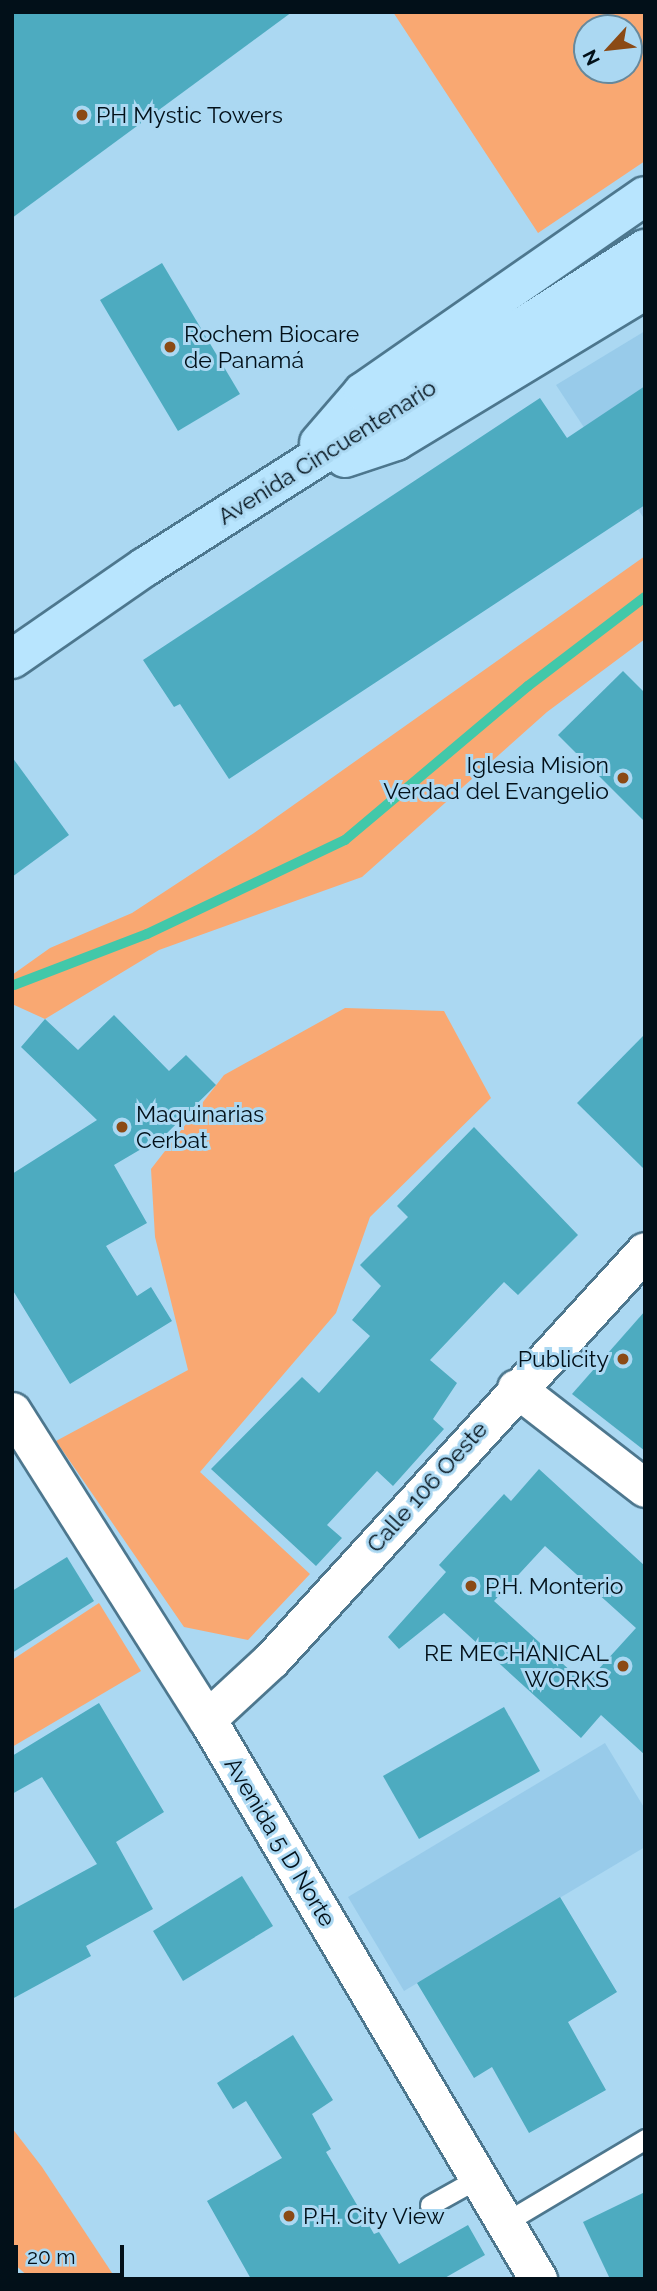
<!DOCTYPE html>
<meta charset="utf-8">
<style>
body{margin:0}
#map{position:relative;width:657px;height:2291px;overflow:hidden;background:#abd8f2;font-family:Raleway,sans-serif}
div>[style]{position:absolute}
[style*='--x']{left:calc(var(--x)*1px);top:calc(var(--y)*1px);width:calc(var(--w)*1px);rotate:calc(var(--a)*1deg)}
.built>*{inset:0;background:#98cbea}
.green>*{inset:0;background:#f9a872}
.stream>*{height:10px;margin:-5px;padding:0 5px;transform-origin:5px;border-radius:5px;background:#42c8a9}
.building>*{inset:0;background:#4dabc0}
.roads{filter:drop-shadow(2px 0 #4d778e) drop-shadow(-2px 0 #4d778e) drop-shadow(0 2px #4d778e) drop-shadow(0 -2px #4d778e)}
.service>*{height:19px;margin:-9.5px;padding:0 9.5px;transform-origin:9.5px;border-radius:9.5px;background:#fff}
.minor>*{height:37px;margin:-18.5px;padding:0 18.5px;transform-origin:18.5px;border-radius:18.5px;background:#fff}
.primary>*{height:38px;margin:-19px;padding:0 19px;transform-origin:19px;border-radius:19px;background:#b8e5fe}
.dots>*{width:19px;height:19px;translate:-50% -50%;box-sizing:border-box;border:4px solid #abd8f2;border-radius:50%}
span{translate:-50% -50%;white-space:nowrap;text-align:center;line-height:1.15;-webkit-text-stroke:6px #abd8f2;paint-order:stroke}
.poi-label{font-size:23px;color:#021019}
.left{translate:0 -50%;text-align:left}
.right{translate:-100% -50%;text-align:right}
.street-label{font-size:23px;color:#021019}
.frame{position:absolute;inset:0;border:14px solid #021019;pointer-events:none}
.north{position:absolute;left:573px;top:14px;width:70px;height:70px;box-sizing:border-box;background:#abd8f2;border:2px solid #67889b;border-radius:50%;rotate:243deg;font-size:19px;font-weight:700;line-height:28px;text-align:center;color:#021019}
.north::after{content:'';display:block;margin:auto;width:24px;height:32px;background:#8b4a15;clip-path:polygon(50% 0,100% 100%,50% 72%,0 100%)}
.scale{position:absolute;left:14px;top:2245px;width:110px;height:32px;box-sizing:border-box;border:4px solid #021019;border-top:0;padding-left:9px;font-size:21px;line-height:24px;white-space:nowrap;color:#021019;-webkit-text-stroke:5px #abd8f2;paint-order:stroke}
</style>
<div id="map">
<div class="built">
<div style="clip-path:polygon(645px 331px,645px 520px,556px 385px)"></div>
<div style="clip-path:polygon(605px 1743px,645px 1809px,645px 1847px,404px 1991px,348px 1897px)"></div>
</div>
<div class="green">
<div style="clip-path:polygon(evenodd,393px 12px,645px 12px,645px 161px,538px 233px,393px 12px,587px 28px,629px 28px,629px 70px,587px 70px,587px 28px)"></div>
<div style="clip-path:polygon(645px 556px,645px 639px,547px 712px,362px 877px,159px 950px,45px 1019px,12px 1004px,12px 975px,50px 948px,132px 913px,254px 833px)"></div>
<div style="clip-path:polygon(345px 1008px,444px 1011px,491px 1098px,370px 1217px,336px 1313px,200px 1472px,310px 1574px,248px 1640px,184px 1627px,56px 1441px,188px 1370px,155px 1237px,151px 1169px,224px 1075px)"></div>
<div style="clip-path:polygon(99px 1603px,141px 1671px,12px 1747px,12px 1660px)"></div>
<div style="clip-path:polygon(12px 2128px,42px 2167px,116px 2279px,31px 2279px,12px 2262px)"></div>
</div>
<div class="stream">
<div style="--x:14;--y:985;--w:142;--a:-21"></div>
<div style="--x:147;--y:934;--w:219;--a:-25.4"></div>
<div style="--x:345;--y:840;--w:239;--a:-40.1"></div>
<div style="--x:528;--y:686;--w:147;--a:-37.3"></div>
</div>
<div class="building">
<div style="clip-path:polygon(12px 12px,292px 12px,12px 218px)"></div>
<div style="clip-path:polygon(162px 263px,240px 394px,178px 431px,100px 300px)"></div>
<div style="clip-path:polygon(645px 386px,645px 505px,229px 779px,180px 704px,174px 707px,143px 660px,540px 398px,567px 438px)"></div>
<div style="clip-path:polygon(623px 671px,645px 693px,645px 822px,558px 735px)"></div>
<div style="clip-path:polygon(12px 757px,69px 835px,12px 877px)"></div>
<div style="clip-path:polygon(114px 1015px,169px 1071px,186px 1055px,216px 1085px,165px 1135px,114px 1165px,147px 1223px,106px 1246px,137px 1296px,151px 1287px,172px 1321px,70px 1384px,12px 1289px,12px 1174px,97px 1120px,21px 1047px,45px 1019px,78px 1050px)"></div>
<div style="clip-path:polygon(645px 1034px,645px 1170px,577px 1103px)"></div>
<div style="clip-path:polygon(474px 1127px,578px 1235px,518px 1295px,504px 1282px,430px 1360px,457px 1383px,433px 1419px,444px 1429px,393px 1486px,377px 1471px,327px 1525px,342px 1538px,316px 1566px,211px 1469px,302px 1377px,319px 1393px,370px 1336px,352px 1320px,381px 1286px,360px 1265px,408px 1217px,397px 1206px)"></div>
<div style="clip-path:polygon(645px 1311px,645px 1451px,572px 1394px)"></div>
<div style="clip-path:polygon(evenodd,539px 1469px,645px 1566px,645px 1755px,601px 1715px,581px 1738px,444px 1613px,399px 1649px,388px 1637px,446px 1572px,439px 1565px,504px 1494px,511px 1501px,539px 1469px,545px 1546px,636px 1628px,585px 1684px,494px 1601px,545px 1546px)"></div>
<div style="clip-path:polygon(67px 1557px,94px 1601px,12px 1653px,12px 1591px)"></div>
<div style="clip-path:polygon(99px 1703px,164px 1812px,116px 1842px,153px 1909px,86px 1946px,91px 1956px,12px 1999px,12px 1910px,97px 1864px,42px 1777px,12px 1794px,12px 1756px)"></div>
<div style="clip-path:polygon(504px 1707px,540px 1771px,419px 1839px,383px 1776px)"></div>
<div style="clip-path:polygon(242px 1876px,273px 1926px,183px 1981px,153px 1931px)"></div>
<div style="clip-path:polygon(560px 1897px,617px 1992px,568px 2022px,606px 2090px,529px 2133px,492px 2067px,474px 2078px,417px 1983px)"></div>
<div style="clip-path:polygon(293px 2035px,333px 2100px,312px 2114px,331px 2149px,326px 2152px,374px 2234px,379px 2232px,399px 2264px,468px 2225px,485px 2255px,443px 2279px,251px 2279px,207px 2201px,282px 2158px,246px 2101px,233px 2109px,217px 2083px)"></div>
<div style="clip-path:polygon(645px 2192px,645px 2279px,610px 2279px,583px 2222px)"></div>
</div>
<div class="roads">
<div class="service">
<div style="--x:430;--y:2205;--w:57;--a:-29.2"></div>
<div style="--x:506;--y:2222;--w:162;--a:-30.8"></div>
</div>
<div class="minor">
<div style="--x:516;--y:1388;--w:163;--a:37.8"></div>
<div style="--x:12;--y:1411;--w:365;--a:57.7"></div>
<div style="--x:207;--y:1719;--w:651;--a:59.41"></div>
<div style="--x:207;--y:1719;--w:87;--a:-42.7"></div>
<div style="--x:271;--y:1660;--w:554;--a:-47.56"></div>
</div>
<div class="primary">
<div style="--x:319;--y:443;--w:67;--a:-49.2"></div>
<div style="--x:363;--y:392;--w:343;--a:-34.8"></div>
<div style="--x:345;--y:458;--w:54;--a:-18.4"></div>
<div style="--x:396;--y:441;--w:291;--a:-31.2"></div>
<div style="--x:12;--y:659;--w:162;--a:-34.7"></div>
<div style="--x:145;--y:567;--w:593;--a:-32.46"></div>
</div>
</div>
<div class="dots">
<div style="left:82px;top:115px;background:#8b4a15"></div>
<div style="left:170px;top:347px;background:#8b4a15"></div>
<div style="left:623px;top:778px;background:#8b4a15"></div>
<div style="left:122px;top:1127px;background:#8b4a15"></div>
<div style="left:623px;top:1359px;background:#8b4a15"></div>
<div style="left:471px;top:1586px;background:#8b4a15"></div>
<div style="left:623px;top:1666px;background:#8b4a15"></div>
<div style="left:289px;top:2216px;background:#8b4a15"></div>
</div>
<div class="poi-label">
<span class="left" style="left:96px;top:115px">PH Mystic Towers</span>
<span class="left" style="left:184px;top:347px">Rochem Biocare<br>de Panamá</span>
<span class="right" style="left:609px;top:778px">Iglesia Mision<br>Verdad del Evangelio</span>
<span class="left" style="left:136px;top:1127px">Maquinarias<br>Cerbat</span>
<span class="right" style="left:609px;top:1359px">Publicity</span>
<span class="left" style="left:485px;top:1586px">P.H. Monterio</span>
<span class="right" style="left:609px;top:1666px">RE MECHANICAL<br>WORKS</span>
<span class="left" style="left:303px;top:2216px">P.H. City View</span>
</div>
<div class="street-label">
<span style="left:327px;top:452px;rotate:-32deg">Avenida Cincuentenario</span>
<span style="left:427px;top:1487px;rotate:-48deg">Calle 106 Oeste</span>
<span style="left:280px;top:1842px;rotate:59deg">Avenida 5 D Norte</span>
</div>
<div class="frame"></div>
<div class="north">N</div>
<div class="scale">20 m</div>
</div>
